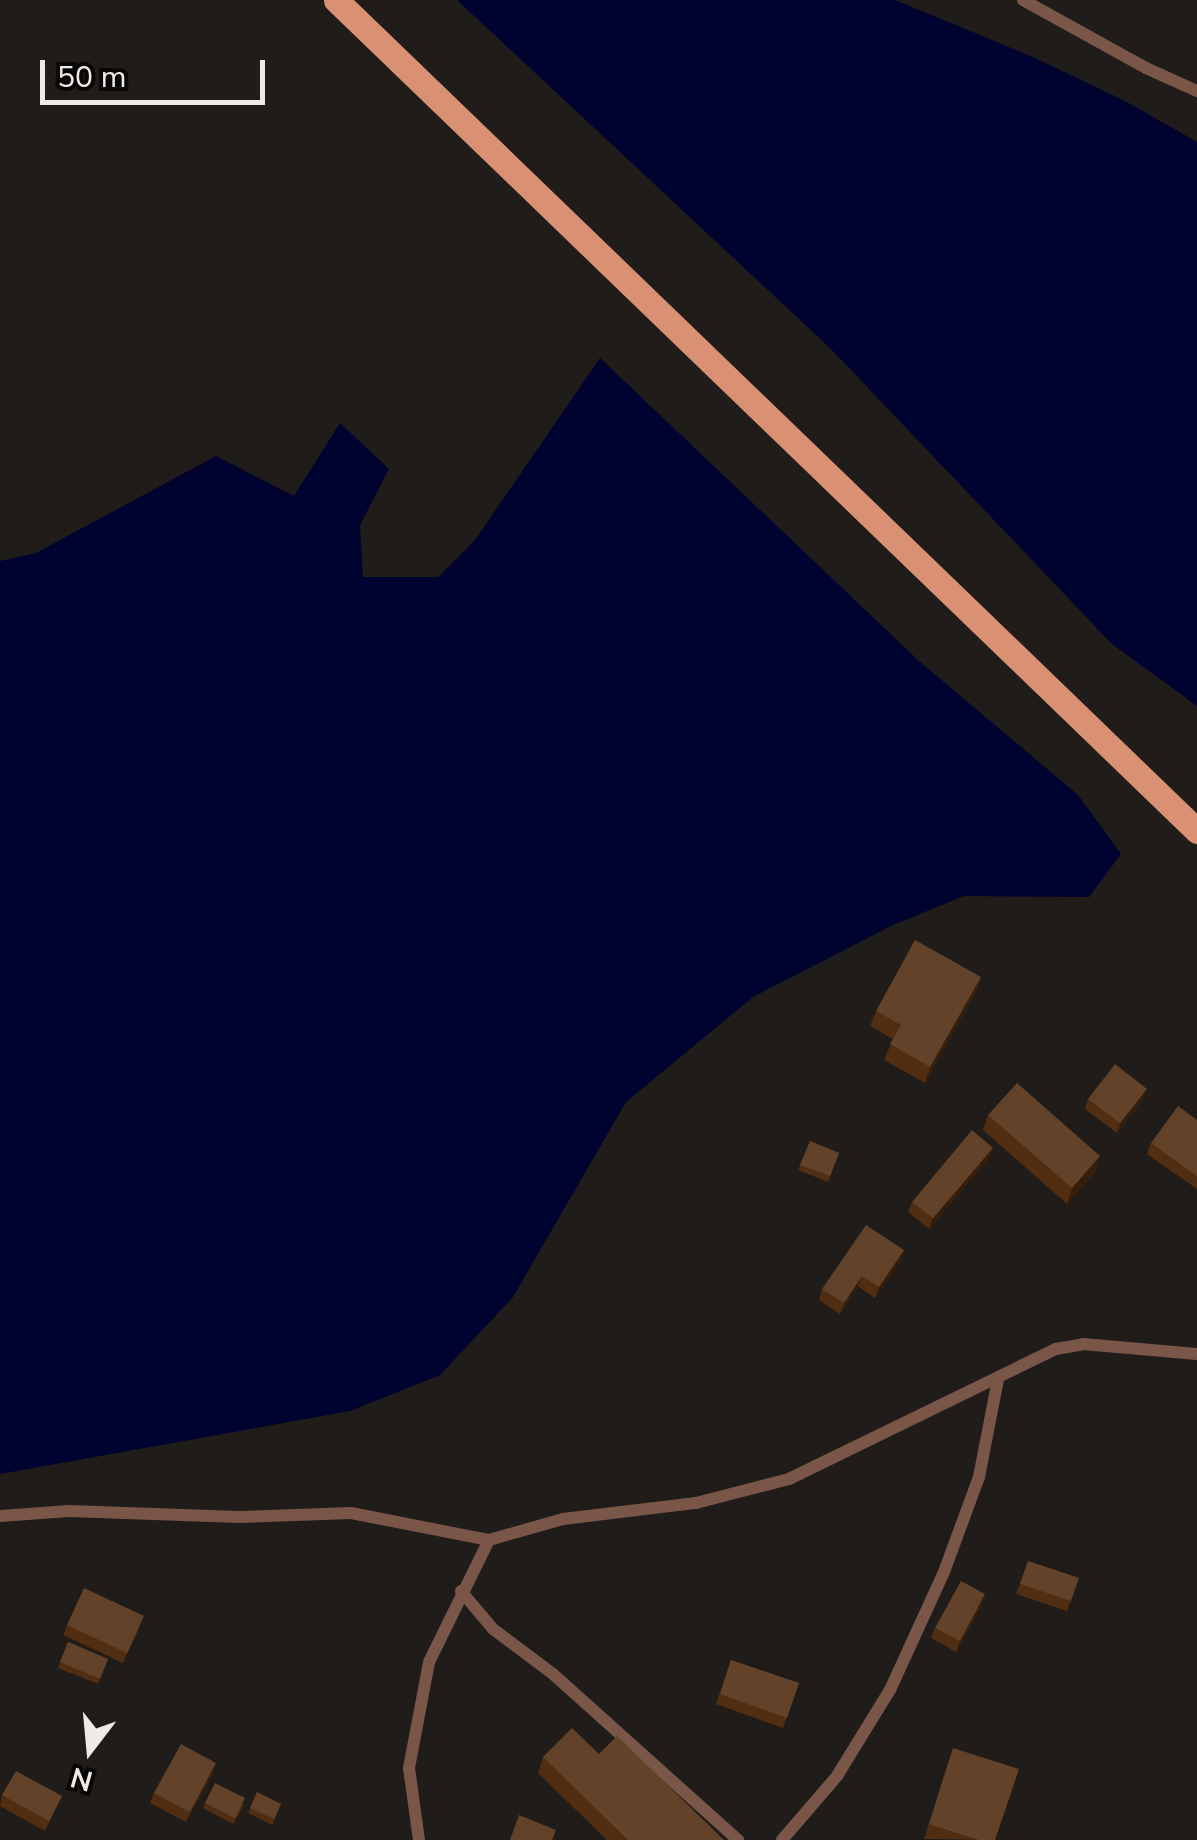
<!DOCTYPE html>
<style>
body{margin:0}
#map{position:relative;width:1197px;height:1840px;overflow:hidden;background:#201c19;font-family:"Nunito Sans",sans-serif}
div>[style]{position:absolute}
[style*='--x']{left:calc(var(--x)*1px);top:calc(var(--y)*1px);width:calc(var(--w)*1px);rotate:calc(var(--a)*1deg)}
.water>*{inset:0;background:#000230}
.service>*{height:12px;margin:-6px;padding:0 6px;transform-origin:6px;border-radius:6px;background:#7a5649}
.primary>*{height:25px;margin:-12.5px;padding:0 12.5px;transform-origin:12.5px;border-radius:12.5px;background:#d99073}
.wall>*{inset:0;background:#512e12}
.shaded-wall>*{inset:0;background:#361e0b}
.building>*{inset:0;background:#624229}
span{translate:-50% -50%;white-space:nowrap;text-align:center;line-height:1.15;-webkit-text-stroke:8px #080706;paint-order:stroke}
.north{position:absolute;left:40px;top:1700px;width:100px;height:100px;-webkit-text-stroke:8px #080706;paint-order:stroke;rotate:196deg;font-size:28px;font-weight:700;line-height:40px;text-align:center;color:#edeae8}
.north::after{content:'';display:block;margin:auto;width:35px;height:45px;background:#edeae8;clip-path:polygon(50% 0,100% 100%,50% 72%,0 100%)}
.scale{position:absolute;left:40px;top:60px;width:225px;height:45px;box-sizing:border-box;border:5px solid #edeae8;border-top:0;padding-left:12px;font-size:30px;line-height:35px;white-space:nowrap;color:#edeae8;-webkit-text-stroke:8px #080706;paint-order:stroke}
</style>
<div id="map">
<div class="water">
<div style="clip-path:polygon(457px 0,895px 0,1033px 57px,1125px 101px,1197px 142px,1197px 706px,1112px 644px,830px 348px)"></div>
<div style="clip-path:polygon(600px 358px,919px 661px,1078px 795px,1121px 854px,1089px 897px,964px 896px,893px 925px,753px 997px,626px 1102px,513px 1297px,440px 1375px,350px 1411px,0 1474px,0 561px,36px 553px,216px 456px,294px 496px,340px 423px,389px 469px,360px 525px,363px 577px,438px 577px,475px 540px)"></div>
</div>
<div class="service">
<div style="--x:1023;--y:0;--w:141;--a:28.9"></div>
<div style="--x:1146;--y:68;--w:56;--a:24.3"></div>
<div style="--x:0;--y:1516;--w:69;--a:-4.1"></div>
<div style="--x:69;--y:1511;--w:170;--a:2"></div>
<div style="--x:239;--y:1517;--w:112;--a:-2"></div>
<div style="--x:351;--y:1513;--w:141;--a:11.1"></div>
<div style="--x:461;--y:1591;--w:50;--a:49.9"></div>
<div style="--x:493;--y:1629;--w:75;--a:36.9"></div>
<div style="--x:553;--y:1674;--w:249;--a:41.9"></div>
<div style="--x:419;--y:1840;--w:73;--a:-97.9"></div>
<div style="--x:409;--y:1768;--w:108;--a:-79.3"></div>
<div style="--x:429;--y:1662;--w:136;--a:-63.8"></div>
<div style="--x:489;--y:1540;--w:77;--a:-15.8"></div>
<div style="--x:563;--y:1519;--w:134;--a:-6.9"></div>
<div style="--x:696;--y:1503;--w:96;--a:-14.5"></div>
<div style="--x:789;--y:1479;--w:297;--a:-26"></div>
<div style="--x:1056;--y:1349;--w:27;--a:-10"></div>
<div style="--x:1083;--y:1344;--w:114;--a:5"></div>
<div style="--x:782;--y:1840;--w:84;--a:-49.3"></div>
<div style="--x:837;--y:1776;--w:101;--a:-58.4"></div>
<div style="--x:890;--y:1690;--w:130;--a:-65.4"></div>
<div style="--x:944;--y:1572;--w:101;--a:-69.8"></div>
<div style="--x:979;--y:1477;--w:100;--a:-79"></div>
</div>
<div class="primary">
<div style="--x:336;--y:0;--w:1197;--a:43.98"></div>
</div>
<div class="wall">
<div style="clip-path:polygon(981px 977px,976px 992px,925px 1083px,884px 1060px,893px 1039px,870px 1026px,876px 1011px)"></div>
<div style="clip-path:polygon(1088px 1099px,1143px 1099px,1117px 1133px,1085px 1109px)"></div>
<div style="clip-path:polygon(988px 1115px,1095px 1172px,1067px 1204px,983px 1130px)"></div>
<div style="clip-path:polygon(1197px 1120px,1197px 1189px,1147px 1154px,1151px 1143px)"></div>
<div style="clip-path:polygon(810px 1141px,839px 1153px,828px 1182px,798px 1170px)"></div>
<div style="clip-path:polygon(989px 1158px,929px 1229px,908px 1212px,912px 1202px)"></div>
<div style="clip-path:polygon(904px 1250px,900px 1261px,875px 1298px,858px 1286px,840px 1314px,819px 1300px,822px 1289px)"></div>
<div style="clip-path:polygon(1028px 1561px,1079px 1578px,1067px 1611px,1016px 1594px)"></div>
<div style="clip-path:polygon(982px 1605px,956px 1652px,931px 1638px,935px 1628px)"></div>
<div style="clip-path:polygon(67px 1625px,140px 1626px,123px 1663px,63px 1635px)"></div>
<div style="clip-path:polygon(68px 1642px,108px 1659px,98px 1684px,58px 1668px)"></div>
<div style="clip-path:polygon(731px 1660px,799px 1683px,783px 1728px,716px 1704px)"></div>
<div style="clip-path:polygon(599px 1754px,724px 1840px,607px 1840px,538px 1773px,543px 1757px)"></div>
<div style="clip-path:polygon(948px 1763px,995px 1840px,924px 1839px)"></div>
<div style="clip-path:polygon(213px 1774px,186px 1822px,150px 1803px,154px 1793px)"></div>
<div style="clip-path:polygon(257px 1792px,281px 1804px,272px 1825px,248px 1813px)"></div>
<div style="clip-path:polygon(2px 1795px,62px 1796px,45px 1831px,0 1806px)"></div>
<div style="clip-path:polygon(205px 1803px,244px 1804px,233px 1824px,203px 1808px)"></div>
</div>
<div class="shaded-wall">
<div style="clip-path:polygon(981px 977px,976px 992px,925px 1083px,930px 1067px)"></div>
<div style="clip-path:polygon(1147px 1089px,1143px 1099px,1117px 1133px,1120px 1123px)"></div>
<div style="clip-path:polygon(993px 1148px,989px 1158px,929px 1229px,933px 1218px)"></div>
<div style="clip-path:polygon(1100px 1156px,1095px 1172px,1067px 1204px,1072px 1188px)"></div>
<div style="clip-path:polygon(904px 1250px,900px 1261px,875px 1298px,879px 1287px)"></div>
<div style="clip-path:polygon(862px 1276px,858px 1286px,840px 1314px,844px 1303px)"></div>
<div style="clip-path:polygon(985px 1594px,982px 1605px,956px 1652px,960px 1641px)"></div>
<div style="clip-path:polygon(216px 1763px,213px 1774px,186px 1822px,190px 1812px)"></div>
</div>
<div class="building">
<div style="clip-path:polygon(915px 940px,981px 977px,930px 1067px,890px 1044px,901px 1025px,876px 1011px)"></div>
<div style="clip-path:polygon(1115px 1064px,1147px 1089px,1120px 1123px,1088px 1099px)"></div>
<div style="clip-path:polygon(1017px 1083px,1100px 1156px,1072px 1188px,988px 1115px)"></div>
<div style="clip-path:polygon(1178px 1106px,1197px 1120px,1197px 1176px,1151px 1143px)"></div>
<div style="clip-path:polygon(972px 1130px,993px 1148px,933px 1218px,912px 1202px)"></div>
<div style="clip-path:polygon(810px 1141px,839px 1153px,830px 1176px,800px 1165px)"></div>
<div style="clip-path:polygon(866px 1225px,904px 1250px,879px 1287px,862px 1276px,844px 1303px,822px 1289px)"></div>
<div style="clip-path:polygon(1028px 1561px,1079px 1578px,1071px 1601px,1020px 1584px)"></div>
<div style="clip-path:polygon(961px 1581px,985px 1594px,960px 1641px,935px 1628px)"></div>
<div style="clip-path:polygon(84px 1588px,144px 1616px,127px 1653px,67px 1625px)"></div>
<div style="clip-path:polygon(68px 1642px,108px 1659px,100px 1679px,60px 1662px)"></div>
<div style="clip-path:polygon(731px 1660px,799px 1683px,787px 1718px,720px 1694px)"></div>
<div style="clip-path:polygon(572px 1728px,599px 1754px,617px 1736px,724px 1840px,628px 1840px,543px 1757px)"></div>
<div style="clip-path:polygon(181px 1744px,216px 1763px,190px 1812px,154px 1793px)"></div>
<div style="clip-path:polygon(953px 1748px,1019px 1769px,995px 1840px,979px 1840px,929px 1824px)"></div>
<div style="clip-path:polygon(16px 1771px,62px 1796px,49px 1821px,2px 1795px)"></div>
<div style="clip-path:polygon(215px 1783px,245px 1798px,235px 1818px,205px 1803px)"></div>
<div style="clip-path:polygon(257px 1792px,281px 1804px,274px 1819px,250px 1808px)"></div>
<div style="clip-path:polygon(519px 1815px,556px 1830px,552px 1840px,510px 1840px)"></div>
</div>
<div class="north">N</div>
<div class="scale">50 m</div>
</div>
